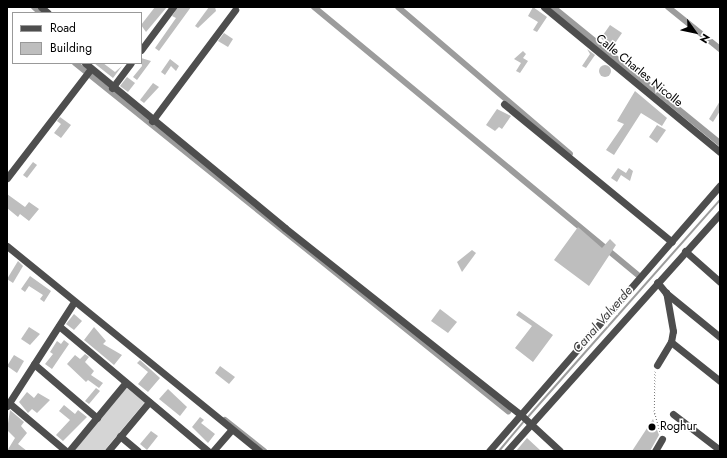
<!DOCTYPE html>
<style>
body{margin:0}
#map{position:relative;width:727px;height:458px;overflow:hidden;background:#fff;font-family:Jost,sans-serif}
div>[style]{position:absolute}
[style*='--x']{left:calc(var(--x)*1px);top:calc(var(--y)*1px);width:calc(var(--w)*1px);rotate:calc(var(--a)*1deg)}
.green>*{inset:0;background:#d5d5d5}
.stream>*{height:2px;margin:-1px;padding:0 1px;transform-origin:1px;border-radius:1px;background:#9c9c9c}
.canal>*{height:6px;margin:-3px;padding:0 3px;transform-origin:3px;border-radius:3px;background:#9c9c9c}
.building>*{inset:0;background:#bebebe}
.round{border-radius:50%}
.path>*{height:1px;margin-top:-0.5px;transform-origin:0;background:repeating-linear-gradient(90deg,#707070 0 1px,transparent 0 3px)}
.minor>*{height:7px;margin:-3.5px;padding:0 3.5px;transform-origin:3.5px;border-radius:3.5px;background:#4e4e4e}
.dots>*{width:11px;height:11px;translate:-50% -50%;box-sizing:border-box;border:2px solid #fff;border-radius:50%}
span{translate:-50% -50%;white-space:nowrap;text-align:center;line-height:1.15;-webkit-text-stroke:3px #fff;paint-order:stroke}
.street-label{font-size:12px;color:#000}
.poi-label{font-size:12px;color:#000}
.left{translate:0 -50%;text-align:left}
.water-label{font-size:13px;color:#3d3d3d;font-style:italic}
.frame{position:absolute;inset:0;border:8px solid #000;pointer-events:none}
.legend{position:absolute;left:12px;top:12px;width:130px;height:52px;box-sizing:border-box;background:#fff;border:1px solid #999;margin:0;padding:5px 7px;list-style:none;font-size:12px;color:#000}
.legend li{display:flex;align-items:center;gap:8px;height:20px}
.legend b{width:20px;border:1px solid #999}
.north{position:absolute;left:675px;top:12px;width:40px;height:40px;-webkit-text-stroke:3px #fff;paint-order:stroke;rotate:123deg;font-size:11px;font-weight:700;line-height:16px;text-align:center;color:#000}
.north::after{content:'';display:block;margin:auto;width:14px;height:18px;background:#000;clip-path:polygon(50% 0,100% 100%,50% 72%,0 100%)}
</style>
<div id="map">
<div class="green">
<div style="clip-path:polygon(126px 387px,145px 402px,104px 451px,74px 451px)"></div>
</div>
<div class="stream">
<div style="--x:527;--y:418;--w:291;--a:-48.5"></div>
<div style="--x:499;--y:451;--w:39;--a:-50"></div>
</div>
<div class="canal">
<div style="--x:34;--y:7;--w:9;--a:41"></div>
<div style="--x:314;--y:7;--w:420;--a:39.6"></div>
<div style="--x:398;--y:7;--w:226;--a:40.5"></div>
<div style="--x:553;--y:7;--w:215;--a:39.2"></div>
<div style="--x:668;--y:7;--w:67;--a:38.9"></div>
<div style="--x:75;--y:63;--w:556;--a:38.79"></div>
<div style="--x:225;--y:420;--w:50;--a:38.5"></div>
</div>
<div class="building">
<div style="clip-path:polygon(155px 7px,167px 7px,146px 32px,141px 25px)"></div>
<div style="clip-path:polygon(178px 7px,191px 7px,159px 51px,155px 48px,176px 18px,172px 16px)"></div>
<div style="clip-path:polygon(209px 7px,215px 7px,216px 11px,198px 28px,195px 26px)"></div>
<div style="clip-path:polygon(533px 7px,547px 17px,537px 32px,533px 30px,538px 22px,528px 16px)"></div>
<div style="clip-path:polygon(610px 25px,622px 33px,611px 49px,601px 38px)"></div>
<div style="clip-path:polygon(224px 33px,233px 39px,228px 47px,218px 41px)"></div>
<div style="clip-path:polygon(587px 49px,595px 55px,586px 68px,582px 66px,590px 54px)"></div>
<div style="clip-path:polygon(523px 51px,526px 54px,523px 58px,528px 61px,520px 73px,516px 71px,521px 63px,514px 59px)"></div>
<div style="clip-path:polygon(141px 58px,151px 61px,137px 80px,133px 77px,142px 66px)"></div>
<div style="clip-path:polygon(170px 59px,179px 66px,176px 71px,171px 66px,165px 75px,161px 72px)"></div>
<div style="clip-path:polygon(94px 63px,103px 63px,115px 72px,122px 66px,113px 78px)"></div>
<div class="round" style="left:599px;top:65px;width:12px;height:12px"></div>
<div style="clip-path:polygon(127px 77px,135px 83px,128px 92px,120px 86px)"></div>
<div style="clip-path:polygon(153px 83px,159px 87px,144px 103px,140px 100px)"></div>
<div style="clip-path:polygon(635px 91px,667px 118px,662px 126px,641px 113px,614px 155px,606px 150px,624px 124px,617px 121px)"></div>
<div style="clip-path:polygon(720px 101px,720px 111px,713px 122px,709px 119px)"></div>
<div style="clip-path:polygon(497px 109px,511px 116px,502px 129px,499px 127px,495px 131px,486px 125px)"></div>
<div style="clip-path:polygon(60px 117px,71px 125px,61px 138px,54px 133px,61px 124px,57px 121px)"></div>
<div style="clip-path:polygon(657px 125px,666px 130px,657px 143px,649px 137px)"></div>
<div style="clip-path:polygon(33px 162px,37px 165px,27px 178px,23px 175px)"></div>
<div style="clip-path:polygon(618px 168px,626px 173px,629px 168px,633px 171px,630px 181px,621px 175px,617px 182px,611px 178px)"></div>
<div style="clip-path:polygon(7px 194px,25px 207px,29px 202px,39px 209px,29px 221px,20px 214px,18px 217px,7px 208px)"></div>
<div style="clip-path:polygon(578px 227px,602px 248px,610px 239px,616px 245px,589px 286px,554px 260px)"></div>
<div style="clip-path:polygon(472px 250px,476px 253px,462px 272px,457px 262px)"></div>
<div style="clip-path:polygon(18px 261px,23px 266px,13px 283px,7px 279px)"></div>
<div style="clip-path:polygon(30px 276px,51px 291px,44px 302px,40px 299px,43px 295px,29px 286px,25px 292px,21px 289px)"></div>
<div style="clip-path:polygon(440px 309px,457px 322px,448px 333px,431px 321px)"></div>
<div style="clip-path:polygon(519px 311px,553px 335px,533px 362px,515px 348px,532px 326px,516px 315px)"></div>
<div style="clip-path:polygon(74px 314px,82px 321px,74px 330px,66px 324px)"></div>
<div style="clip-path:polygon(29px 327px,40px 334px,30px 345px,21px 339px)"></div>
<div style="clip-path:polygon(94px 327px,106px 341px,103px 344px,122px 355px,114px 365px,84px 340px)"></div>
<div style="clip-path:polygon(64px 340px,69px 344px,52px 369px,45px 364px,53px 354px,50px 352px,57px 341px,61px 344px)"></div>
<div style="clip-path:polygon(85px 354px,89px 357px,85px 362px,94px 371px,91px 375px,103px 383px,99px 388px,88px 380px,86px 382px,67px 364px,75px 355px,80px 359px)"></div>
<div style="clip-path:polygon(14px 355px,24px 361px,17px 373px,7px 366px)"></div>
<div style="clip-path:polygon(140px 360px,160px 378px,148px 392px,138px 384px,148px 372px,137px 363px)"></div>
<div style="clip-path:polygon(220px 366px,235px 377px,229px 384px,215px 373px)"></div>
<div style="clip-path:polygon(96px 388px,100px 391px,89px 404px,85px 401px)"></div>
<div style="clip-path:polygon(168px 389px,187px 407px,180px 416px,159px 399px)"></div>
<div style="clip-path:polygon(27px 392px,34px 398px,38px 393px,50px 400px,37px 413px,32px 409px,28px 413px,19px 402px)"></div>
<div style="clip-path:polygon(64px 405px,75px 414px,78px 410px,87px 417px,63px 441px,56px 435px,70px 420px,59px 411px)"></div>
<div style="clip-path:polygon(10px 410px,24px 422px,21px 426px,27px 433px,18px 444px,27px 451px,7px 451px,15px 438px,7px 430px)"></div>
<div style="clip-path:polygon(200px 417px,204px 420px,201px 423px,215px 434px,208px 443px,192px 427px)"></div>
<div style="clip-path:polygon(653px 419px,659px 435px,650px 451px,632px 451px)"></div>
<div style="clip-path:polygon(151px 431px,158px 436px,147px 450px,140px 444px)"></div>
<div style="clip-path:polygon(527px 438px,541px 451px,516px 451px)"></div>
</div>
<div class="path">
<div style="--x:655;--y:371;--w:39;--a:91"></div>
<div style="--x:654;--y:410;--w:24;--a:75"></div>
</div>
<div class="minor">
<div style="--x:41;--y:7;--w:9;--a:41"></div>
<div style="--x:544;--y:7;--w:228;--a:39.5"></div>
<div style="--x:141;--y:50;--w:54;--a:-53.3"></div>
<div style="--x:85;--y:63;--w:259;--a:39.5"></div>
<div style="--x:285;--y:228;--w:300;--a:38.4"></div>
<div style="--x:520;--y:414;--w:54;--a:42.8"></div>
<div style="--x:112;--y:88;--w:31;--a:-53"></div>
<div style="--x:504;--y:104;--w:217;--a:39.4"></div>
<div style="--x:152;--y:121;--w:139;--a:-53.2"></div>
<div style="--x:7;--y:178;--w:136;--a:-52.5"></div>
<div style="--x:7;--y:246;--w:325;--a:39.1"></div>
<div style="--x:685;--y:251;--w:47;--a:41.5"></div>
<div style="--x:666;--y:293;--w:70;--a:39.2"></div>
<div style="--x:59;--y:326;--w:194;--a:40"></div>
<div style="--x:671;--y:342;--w:63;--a:38.5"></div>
<div style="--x:34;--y:364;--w:83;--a:40.6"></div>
<div style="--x:657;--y:365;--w:27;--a:-59"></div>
<div style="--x:671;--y:342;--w:11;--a:-80"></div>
<div style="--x:673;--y:331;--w:39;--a:-100"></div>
<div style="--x:666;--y:293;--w:14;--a:-129"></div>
<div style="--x:9;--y:403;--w:75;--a:40.1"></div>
<div style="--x:7;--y:406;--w:124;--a:-57.2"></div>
<div style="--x:673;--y:414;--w:59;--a:37.5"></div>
<div style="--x:120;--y:436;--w:23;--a:40"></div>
<div style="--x:69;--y:451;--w:89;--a:-50.4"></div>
<div style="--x:108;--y:451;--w:64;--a:-50.1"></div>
<div style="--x:213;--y:451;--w:28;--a:-49"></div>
<div style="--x:489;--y:451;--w:352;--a:-49"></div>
<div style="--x:507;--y:451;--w:319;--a:-48.1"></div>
<div style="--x:655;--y:451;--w:14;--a:-60"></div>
</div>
<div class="dots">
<div style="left:652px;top:427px;background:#000"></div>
</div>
<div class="street-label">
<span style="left:639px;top:71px;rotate:39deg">Calle Charles Nicolle</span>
</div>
<div class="poi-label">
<span class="left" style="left:660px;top:427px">Roghur</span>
</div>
<div class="water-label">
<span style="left:603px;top:320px;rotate:-49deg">Canal Valverde</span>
</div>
<div class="frame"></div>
<ul class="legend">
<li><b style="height:5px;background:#4e4e4e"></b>Road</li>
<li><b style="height:11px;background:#bebebe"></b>Building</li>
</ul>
<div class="north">N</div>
</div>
